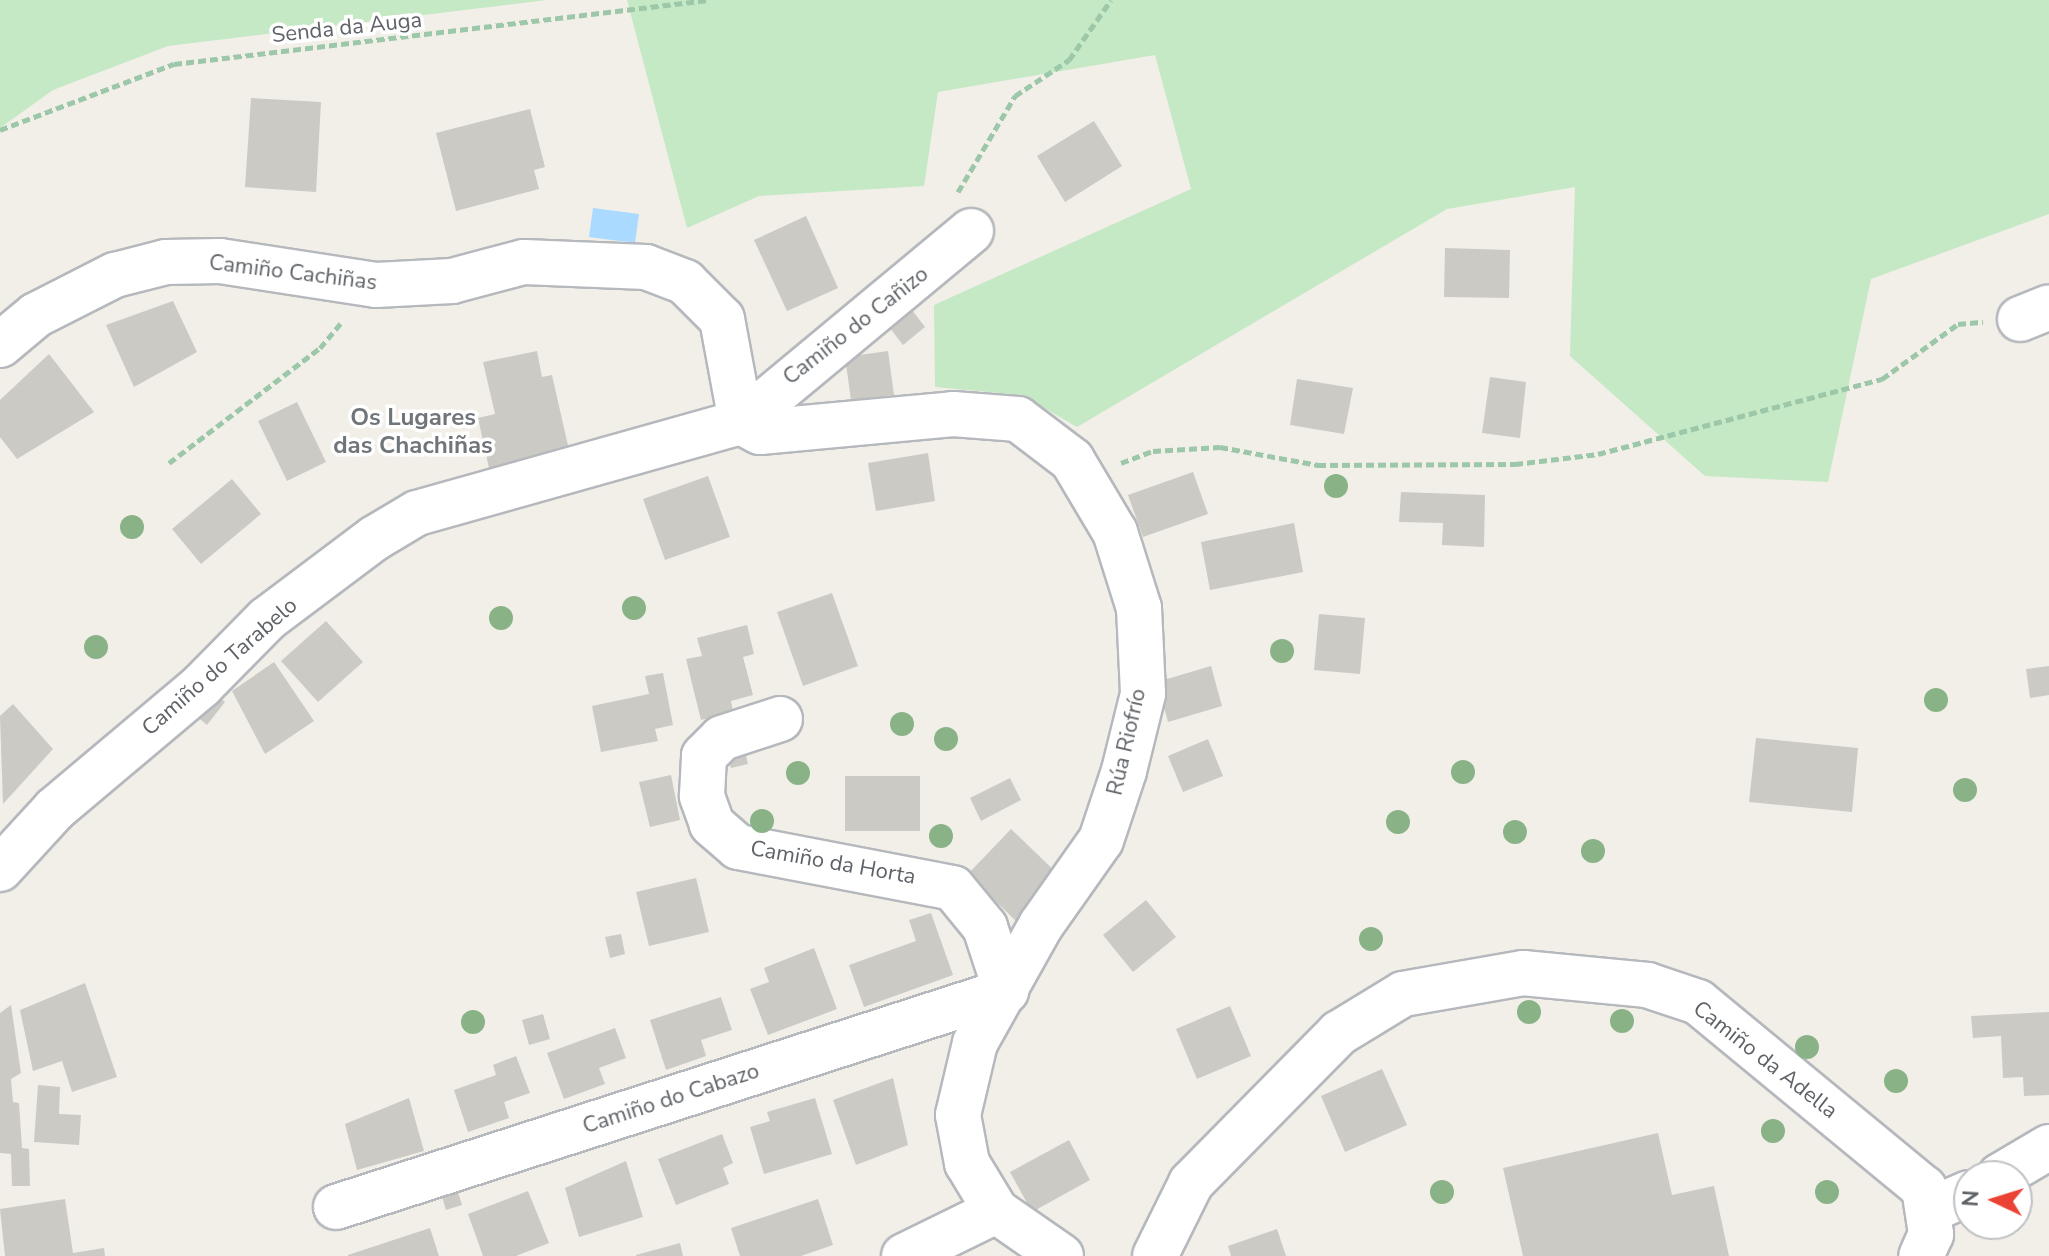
<!DOCTYPE html>
<meta charset="utf-8">
<style>
body{margin:0}
#map{position:relative;width:2049px;height:1256px;overflow:hidden;background:#f1efe8;font-family:"Nunito Sans",sans-serif}
div>[style]{position:absolute}
[style*='--x']{left:calc(var(--x)*1px);top:calc(var(--y)*1px);width:calc(var(--w)*1px);rotate:calc(var(--a)*1deg)}
.green>*{inset:0;background:#c5e8c5}
.water>*{inset:0;background:#aadaff}
.building>*{inset:0;background:#cccac5}
.path>*{height:5px;margin-top:-2.5px;transform-origin:0;background:repeating-linear-gradient(90deg,#9cc7a9 0 8px,transparent 0 12px)}
.roads{filter:drop-shadow(2px 0 #b5b8bc) drop-shadow(-2px 0 #b5b8bc) drop-shadow(0 2px #b5b8bc) drop-shadow(0 -2px #b5b8bc)}
.minor>*{height:44px;margin:-22px;padding:0 22px;transform-origin:22px;border-radius:22px;background:#fff}
.trees>*{width:24px;height:24px;margin:-12px;border-radius:50%;background:#89b387}
span{translate:-50% -50%;white-space:nowrap;text-align:center;line-height:1.15;-webkit-text-stroke:7px #fff;paint-order:stroke}
.street-label{font-size:22px;color:#5f6368}
.neighbourhood-label{font-size:24px;color:#70757a;font-weight:700}
.north{position:absolute;left:1953px;top:1160px;width:80px;height:80px;box-sizing:border-box;background:#fff;border:2px solid #bfc1c3;border-radius:50%;rotate:274deg;font-size:22px;font-weight:700;line-height:32px;text-align:center;color:#5f6368}
.north::after{content:'';display:block;margin:auto;width:28px;height:36px;background:#ea4335;clip-path:polygon(50% 0,100% 100%,50% 72%,0 100%)}
</style>
<div id="map">
<div class="green">
<div style="clip-path:polygon(0 0,547px 0,168px 46px,53px 90px,0 128px)"></div>
<div style="clip-path:polygon(627px 0,2049px 0,2049px 214px,1871px 279px,1828px 482px,1705px 476px,1570px 356px,1575px 187px,1447px 209px,1077px 427px,1022px 395px,935px 387px,934px 305px,1191px 189px,1155px 55px,938px 92px,924px 186px,759px 196px,687px 228px)"></div>
</div>
<div class="water">
<div style="clip-path:polygon(593px 208px,639px 214px,635px 243px,589px 237px)"></div>
</div>
<div class="building">
<div style="clip-path:polygon(251px 98px,321px 102px,316px 192px,245px 187px)"></div>
<div style="clip-path:polygon(530px 109px,545px 167px,534px 170px,539px 189px,456px 211px,436px 133px)"></div>
<div style="clip-path:polygon(1094px 121px,1122px 166px,1065px 202px,1037px 156px)"></div>
<div style="clip-path:polygon(806px 216px,838px 288px,787px 311px,754px 240px)"></div>
<div style="clip-path:polygon(1445px 248px,1510px 250px,1509px 298px,1444px 297px)"></div>
<div style="clip-path:polygon(173px 301px,197px 352px,134px 387px,106px 325px)"></div>
<div style="clip-path:polygon(909px 306px,925px 327px,903px 345px,886px 323px)"></div>
<div style="clip-path:polygon(537px 351px,542px 377px,552px 375px,569px 450px,489px 468px,478px 418px,495px 414px,483px 362px)"></div>
<div style="clip-path:polygon(888px 351px,894px 395px,851px 400px,845px 357px)"></div>
<div style="clip-path:polygon(49px 354px,94px 412px,17px 459px,0 437px,0 400px)"></div>
<div style="clip-path:polygon(1490px 377px,1526px 382px,1520px 438px,1482px 433px)"></div>
<div style="clip-path:polygon(1297px 379px,1353px 388px,1344px 434px,1290px 425px)"></div>
<div style="clip-path:polygon(297px 402px,326px 462px,287px 481px,258px 421px)"></div>
<div style="clip-path:polygon(928px 453px,935px 501px,876px 511px,868px 463px)"></div>
<div style="clip-path:polygon(1193px 472px,1208px 514px,1143px 537px,1128px 495px)"></div>
<div style="clip-path:polygon(708px 476px,730px 537px,665px 560px,643px 499px)"></div>
<div style="clip-path:polygon(232px 479px,261px 514px,201px 564px,172px 529px)"></div>
<div style="clip-path:polygon(1401px 492px,1485px 495px,1484px 547px,1442px 545px,1443px 523px,1399px 522px)"></div>
<div style="clip-path:polygon(1294px 523px,1303px 572px,1210px 590px,1201px 542px)"></div>
<div style="clip-path:polygon(832px 593px,858px 666px,803px 686px,777px 612px)"></div>
<div style="clip-path:polygon(1319px 614px,1365px 618px,1360px 674px,1314px 670px)"></div>
<div style="clip-path:polygon(326px 621px,363px 662px,318px 702px,281px 661px)"></div>
<div style="clip-path:polygon(747px 625px,754px 654px,743px 657px,753px 695px,731px 701px,733px 712px,701px 720px,686px 659px,702px 656px,697px 638px)"></div>
<div style="clip-path:polygon(274px 662px,314px 721px,265px 754px,232px 691px)"></div>
<div style="clip-path:polygon(1211px 666px,1222px 706px,1168px 722px,1157px 682px)"></div>
<div style="clip-path:polygon(2049px 666px,2049px 695px,2030px 698px,2026px 669px)"></div>
<div style="clip-path:polygon(663px 673px,673px 725px,655px 729px,658px 741px,601px 752px,592px 706px,649px 694px,645px 676px)"></div>
<div style="clip-path:polygon(212px 691px,225px 702px,207px 725px,194px 714px)"></div>
<div style="clip-path:polygon(13px 704px,53px 749px,3px 804px,0 716px)"></div>
<div style="clip-path:polygon(1756px 738px,1858px 748px,1852px 812px,1749px 802px)"></div>
<div style="clip-path:polygon(1208px 739px,1223px 776px,1183px 792px,1168px 756px)"></div>
<div style="clip-path:polygon(745px 751px,748px 764px,731px 768px,727px 755px)"></div>
<div style="clip-path:polygon(671px 775px,680px 820px,650px 827px,639px 782px)"></div>
<div style="clip-path:polygon(845px 776px,920px 776px,920px 831px,845px 831px)"></div>
<div style="clip-path:polygon(1010px 778px,1021px 800px,981px 821px,970px 798px)"></div>
<div style="clip-path:polygon(1011px 829px,1062px 878px,1018px 923px,968px 874px)"></div>
<div style="clip-path:polygon(696px 878px,709px 932px,649px 946px,636px 892px)"></div>
<div style="clip-path:polygon(1146px 900px,1176px 937px,1133px 972px,1103px 935px)"></div>
<div style="clip-path:polygon(931px 913px,953px 975px,864px 1007px,849px 965px,916px 941px,909px 920px)"></div>
<div style="clip-path:polygon(621px 934px,625px 954px,610px 958px,605px 937px)"></div>
<div style="clip-path:polygon(814px 948px,837px 1009px,768px 1035px,750px 989px,769px 982px,764px 968px)"></div>
<div style="clip-path:polygon(85px 983px,117px 1077px,72px 1092px,62px 1061px,33px 1071px,20px 1010px)"></div>
<div style="clip-path:polygon(721px 997px,732px 1030px,701px 1040px,706px 1056px,666px 1070px,650px 1020px)"></div>
<div style="clip-path:polygon(11px 1005px,21px 1073px,11px 1079px,13px 1102px,19px 1103px,22px 1148px,29px 1149px,30px 1186px,12px 1186px,11px 1154px,0 1153px,0 1013px)"></div>
<div style="clip-path:polygon(1230px 1006px,1251px 1056px,1197px 1079px,1176px 1029px)"></div>
<div style="clip-path:polygon(2049px 1012px,2049px 1095px,2024px 1096px,2023px 1077px,2003px 1078px,2001px 1036px,1973px 1038px,1971px 1016px)"></div>
<div style="clip-path:polygon(543px 1014px,550px 1039px,529px 1045px,522px 1020px)"></div>
<div style="clip-path:polygon(615px 1028px,626px 1058px,599px 1068px,605px 1084px,564px 1099px,547px 1053px)"></div>
<div style="clip-path:polygon(516px 1056px,530px 1093px,504px 1102px,509px 1118px,468px 1132px,454px 1090px,496px 1075px,493px 1065px)"></div>
<div style="clip-path:polygon(1382px 1069px,1407px 1125px,1345px 1152px,1321px 1096px)"></div>
<div style="clip-path:polygon(893px 1078px,908px 1145px,856px 1165px,833px 1100px)"></div>
<div style="clip-path:polygon(38px 1085px,60px 1087px,59px 1114px,81px 1115px,79px 1145px,34px 1142px)"></div>
<div style="clip-path:polygon(409px 1098px,424px 1151px,357px 1170px,345px 1124px)"></div>
<div style="clip-path:polygon(815px 1098px,832px 1154px,764px 1174px,750px 1127px,770px 1121px,767px 1112px)"></div>
<div style="clip-path:polygon(1658px 1133px,1672px 1195px,1714px 1186px,1729px 1256px,1523px 1256px,1503px 1168px)"></div>
<div style="clip-path:polygon(722px 1134px,733px 1163px,723px 1168px,729px 1184px,676px 1205px,658px 1159px)"></div>
<div style="clip-path:polygon(1069px 1140px,1090px 1180px,1032px 1212px,1010px 1172px)"></div>
<div style="clip-path:polygon(626px 1161px,643px 1217px,579px 1237px,565px 1188px)"></div>
<div style="clip-path:polygon(456px 1186px,462px 1205px,446px 1210px,440px 1190px)"></div>
<div style="clip-path:polygon(528px 1191px,549px 1243px,516px 1256px,483px 1256px,468px 1214px)"></div>
<div style="clip-path:polygon(65px 1199px,73px 1253px,104px 1248px,105px 1256px,5px 1256px,0 1209px)"></div>
<div style="clip-path:polygon(818px 1199px,833px 1245px,801px 1256px,740px 1256px,731px 1228px)"></div>
<div style="clip-path:polygon(430px 1228px,439px 1256px,348px 1256px,348px 1255px)"></div>
<div style="clip-path:polygon(1277px 1229px,1286px 1256px,1231px 1256px,1228px 1246px)"></div>
<div style="clip-path:polygon(680px 1243px,683px 1256px,636px 1256px,636px 1255px)"></div>
</div>
<div class="path">
<div style="--x:0;--y:130;--w:186;--a:-20.8"></div>
<div style="--x:174;--y:64;--w:538;--a:-6.83"></div>
<div style="--x:958;--y:192;--w:112;--a:-59.3"></div>
<div style="--x:1015;--y:96;--w:65;--a:-33.7"></div>
<div style="--x:1069;--y:60;--w:73;--a:-55"></div>
<div style="--x:169;--y:463;--w:190;--a:-37.3"></div>
<div style="--x:320;--y:348;--w:35;--a:-50"></div>
<div style="--x:1121;--y:463;--w:34;--a:-21"></div>
<div style="--x:1153;--y:451;--w:67;--a:-3.4"></div>
<div style="--x:1220;--y:447;--w:100;--a:10.4"></div>
<div style="--x:1318;--y:465;--w:197;--a:-0.3"></div>
<div style="--x:1515;--y:464;--w:84;--a:-6.9"></div>
<div style="--x:1598;--y:454;--w:294;--a:-14.8"></div>
<div style="--x:1882;--y:379;--w:94;--a:-35.9"></div>
<div style="--x:1958;--y:324;--w:25;--a:-5"></div>
</div>
<div class="roads">
<div class="minor">
<div style="--x:2020;--y:319;--w:31;--a:-22"></div>
<div style="--x:0;--y:345;--w:47;--a:-39.8"></div>
<div style="--x:36;--y:315;--w:89;--a:-26.9"></div>
<div style="--x:115;--y:275;--w:53;--a:-14.3"></div>
<div style="--x:166;--y:262;--w:54;--a:-1.1"></div>
<div style="--x:220;--y:261;--w:158;--a:8.7"></div>
<div style="--x:376;--y:285;--w:76;--a:-3"></div>
<div style="--x:452;--y:281;--w:74;--a:-14.8"></div>
<div style="--x:524;--y:262;--w:122;--a:2.3"></div>
<div style="--x:646;--y:267;--w:42;--a:21"></div>
<div style="--x:685;--y:282;--w:52;--a:45"></div>
<div style="--x:722;--y:319;--w:105;--a:79.5"></div>
<div style="--x:741;--y:422;--w:21;--a:28"></div>
<div style="--x:760;--y:432;--w:194;--a:-5.3"></div>
<div style="--x:953;--y:414;--w:65;--a:4.4"></div>
<div style="--x:1018;--y:419;--w:68;--a:37.2"></div>
<div style="--x:1072;--y:460;--w:84;--a:59.2"></div>
<div style="--x:1115;--y:532;--w:80;--a:72.5"></div>
<div style="--x:1139;--y:608;--w:86;--a:87.3"></div>
<div style="--x:1143;--y:694;--w:79;--a:103.9"></div>
<div style="--x:1124;--y:771;--w:73;--a:108.4"></div>
<div style="--x:1101;--y:840;--w:104;--a:125.2"></div>
<div style="--x:1041;--y:925;--w:135;--a:119.2"></div>
<div style="--x:975;--y:1043;--w:74;--a:103.3"></div>
<div style="--x:958;--y:1115;--w:49;--a:79.4"></div>
<div style="--x:967;--y:1163;--w:56;--a:58.9"></div>
<div style="--x:996;--y:1211;--w:79;--a:34.7"></div>
<div style="--x:0;--y:869;--w:81;--a:-47.5"></div>
<div style="--x:55;--y:809;--w:191;--a:-40.1"></div>
<div style="--x:201;--y:686;--w:94;--a:-45.4"></div>
<div style="--x:267;--y:619;--w:135;--a:-36.9"></div>
<div style="--x:375;--y:538;--w:49;--a:-30.8"></div>
<div style="--x:417;--y:513;--w:337;--a:-15.7"></div>
<div style="--x:741;--y:422;--w:299;--a:-39.7"></div>
<div style="--x:2000;--y:1176;--w:57;--a:-30.6"></div>
<div style="--x:336;--y:1207;--w:704;--a:-17.87"></div>
<div style="--x:1006;--y:991;--w:67;--a:-108.2"></div>
<div style="--x:985;--y:927;--w:50;--a:-129.4"></div>
<div style="--x:953;--y:888;--w:219;--a:-169.2"></div>
<div style="--x:738;--y:847;--w:35;--a:-139"></div>
<div style="--x:712;--y:824;--w:30;--a:-110"></div>
<div style="--x:702;--y:796;--w:40;--a:-87.1"></div>
<div style="--x:704;--y:756;--w:25;--a:-45"></div>
<div style="--x:722;--y:738;--w:61;--a:-18.1"></div>
<div style="--x:1928;--y:1211;--w:45;--a:-23.7"></div>
<div style="--x:904;--y:1256;--w:102;--a:-26.1"></div>
<div style="--x:1155;--y:1256;--w:81;--a:-63.7"></div>
<div style="--x:1191;--y:1183;--w:211;--a:-45.4"></div>
<div style="--x:1339;--y:1033;--w:75;--a:-31.4"></div>
<div style="--x:1403;--y:994;--w:122;--a:-9.9"></div>
<div style="--x:1523;--y:973;--w:125;--a:5.5"></div>
<div style="--x:1647;--y:985;--w:54;--a:18.4"></div>
<div style="--x:1698;--y:1002;--w:293;--a:39.5"></div>
<div style="--x:1924;--y:1188;--w:47;--a:81.3"></div>
<div style="--x:1931;--y:1234;--w:24;--a:114"></div>
</div>
</div>
<div class="trees">
<div style="left:1336px;top:486px"></div>
<div style="left:132px;top:527px"></div>
<div style="left:634px;top:608px"></div>
<div style="left:501px;top:618px"></div>
<div style="left:96px;top:647px"></div>
<div style="left:1282px;top:651px"></div>
<div style="left:1936px;top:700px"></div>
<div style="left:902px;top:724px"></div>
<div style="left:946px;top:739px"></div>
<div style="left:1463px;top:772px"></div>
<div style="left:798px;top:773px"></div>
<div style="left:1965px;top:790px"></div>
<div style="left:762px;top:821px"></div>
<div style="left:1398px;top:822px"></div>
<div style="left:1515px;top:832px"></div>
<div style="left:941px;top:836px"></div>
<div style="left:1593px;top:851px"></div>
<div style="left:1371px;top:939px"></div>
<div style="left:1529px;top:1012px"></div>
<div style="left:1622px;top:1021px"></div>
<div style="left:473px;top:1022px"></div>
<div style="left:1807px;top:1047px"></div>
<div style="left:1896px;top:1081px"></div>
<div style="left:1773px;top:1131px"></div>
<div style="left:1442px;top:1192px"></div>
<div style="left:1827px;top:1192px"></div>
</div>
<div class="street-label">
<span style="left:347px;top:28px;rotate:-6deg">Senda da Auga</span>
<span style="left:293px;top:273px;rotate:7deg">Camiño Cachiñas</span>
<span style="left:856px;top:326px;rotate:-38deg">Camiño do Cañizo</span>
<span style="left:220px;top:667px;rotate:-41deg">Camiño do Tarabelo</span>
<span style="left:1127px;top:742px;rotate:-77deg">Rúa Riofrío</span>
<span style="left:833px;top:863px;rotate:10deg">Camiño da Horta</span>
<span style="left:1765px;top:1060px;rotate:38deg">Camiño da Adella</span>
<span style="left:671px;top:1099px;rotate:-18deg">Camiño do Cabazo</span>
</div>
<div class="neighbourhood-label">
<span style="left:413px;top:432px">Os Lugares<br>das Chachiñas</span>
</div>
<div class="north">N</div>
</div>
